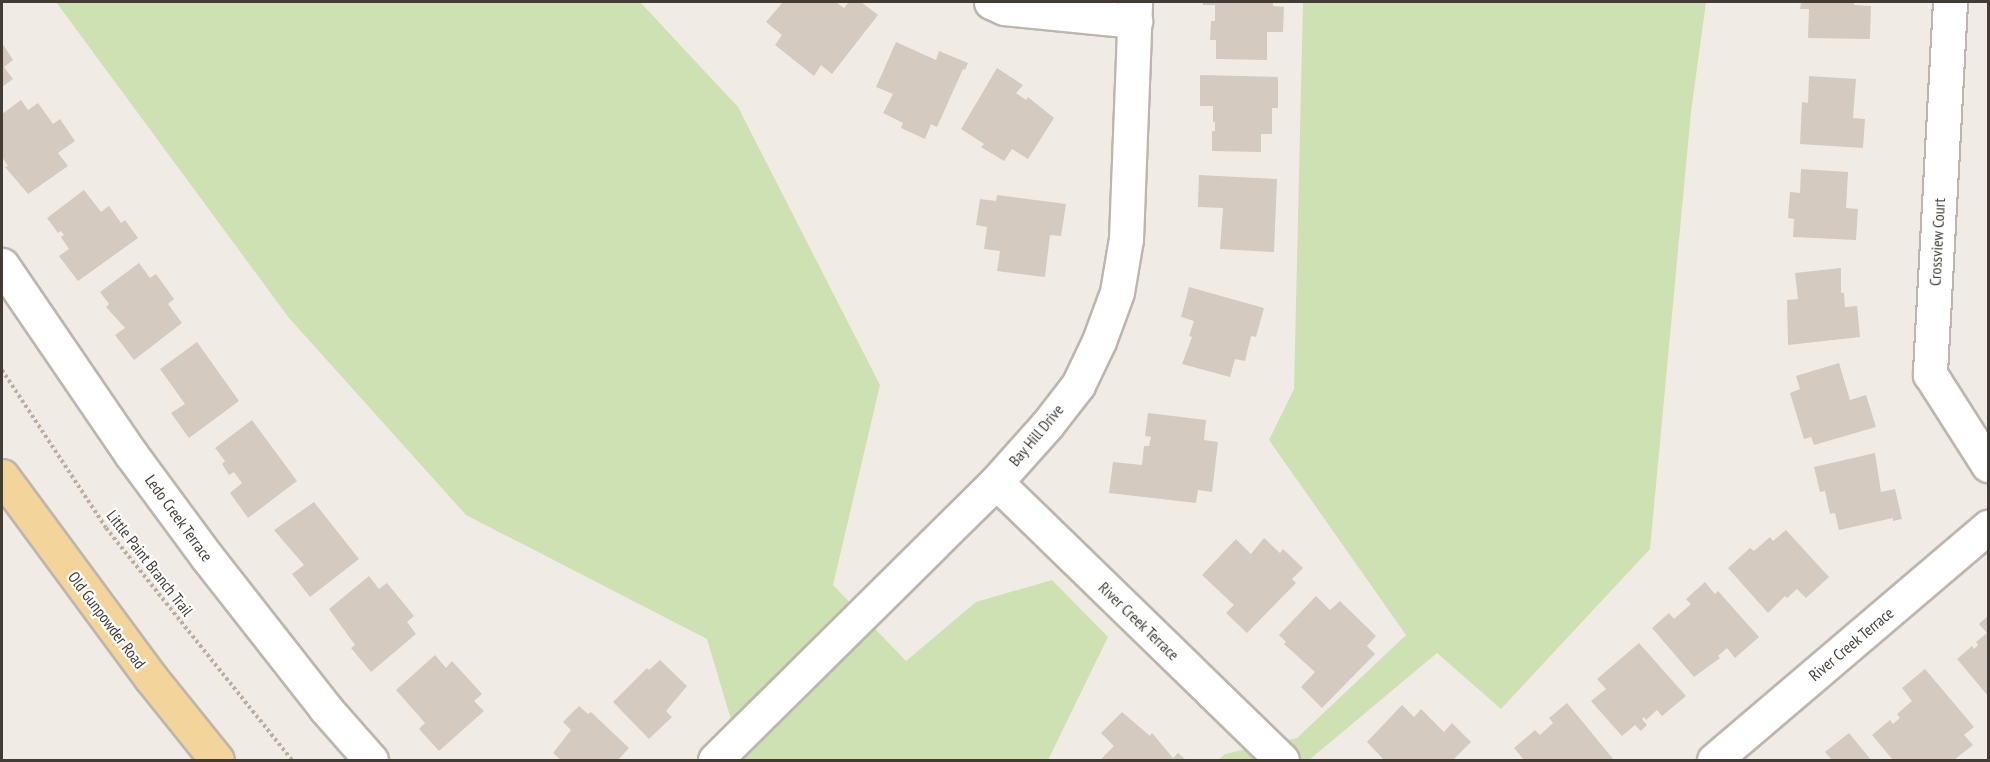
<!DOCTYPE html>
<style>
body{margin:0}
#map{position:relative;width:1990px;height:762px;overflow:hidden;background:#f0ece5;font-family:"PT Sans Narrow",sans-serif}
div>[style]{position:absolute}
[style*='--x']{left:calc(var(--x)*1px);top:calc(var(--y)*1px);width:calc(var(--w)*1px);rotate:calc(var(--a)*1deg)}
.green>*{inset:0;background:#cee1b2}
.building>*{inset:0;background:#d4cabf}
.path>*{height:4px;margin-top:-2px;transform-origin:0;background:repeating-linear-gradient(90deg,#bbae9c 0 3px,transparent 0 6px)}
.roads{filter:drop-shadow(2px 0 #beb6ac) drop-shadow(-2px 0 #beb6ac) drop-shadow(0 2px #beb6ac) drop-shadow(0 -2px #beb6ac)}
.minor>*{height:33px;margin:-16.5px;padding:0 16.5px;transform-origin:16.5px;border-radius:16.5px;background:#fff}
.major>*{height:33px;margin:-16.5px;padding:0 16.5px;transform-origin:16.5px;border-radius:16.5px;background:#f3d59c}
span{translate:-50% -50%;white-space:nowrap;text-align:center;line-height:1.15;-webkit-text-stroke:4.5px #fff;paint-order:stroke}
.street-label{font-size:16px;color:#423c35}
.frame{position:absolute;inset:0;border:3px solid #423c35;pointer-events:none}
</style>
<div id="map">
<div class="green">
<div style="clip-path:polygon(56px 2px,640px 2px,738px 107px,880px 385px,833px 585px,906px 661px,976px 602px,1052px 580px,1108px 637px,1048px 760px,743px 760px,707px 639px,466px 515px,289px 318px)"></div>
<div style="clip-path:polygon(1303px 2px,1706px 2px,1691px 112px,1650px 549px,1501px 709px,1437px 653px,1309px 760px,1218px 760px,1225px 754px,1297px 738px,1406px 635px,1269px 440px,1294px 389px)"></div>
</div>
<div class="building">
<div style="clip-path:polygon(783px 2px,836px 2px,844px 8px,849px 2px,861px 2px,878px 15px,832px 74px,821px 65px,814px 76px,775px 45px,782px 35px,766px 22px)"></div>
<div style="clip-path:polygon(1203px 2px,1273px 2px,1273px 6px,1284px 7px,1283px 32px,1267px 32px,1267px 60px,1216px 59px,1216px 40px,1210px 40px,1211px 21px,1215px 21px,1215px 5px,1203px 5px)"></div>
<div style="clip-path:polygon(1801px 2px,1854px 2px,1854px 5px,1871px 6px,1870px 39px,1808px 38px,1809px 9px,1800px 9px)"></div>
<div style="clip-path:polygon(896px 42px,936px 60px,939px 51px,968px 63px,965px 70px,963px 69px,937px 127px,931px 124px,925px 139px,901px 128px,903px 123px,883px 113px,893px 94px,876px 87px)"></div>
<div style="clip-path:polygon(2px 43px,13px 60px,4px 67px,13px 79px,2px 87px)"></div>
<div style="clip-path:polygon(997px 68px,1023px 85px,1016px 93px,1026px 100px,1028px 97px,1054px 118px,1028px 159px,1012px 149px,1004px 161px,981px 147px,984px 144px,961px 129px)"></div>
<div style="clip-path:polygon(1200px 75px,1278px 77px,1278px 108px,1272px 108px,1272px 134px,1261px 134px,1261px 152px,1212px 151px,1212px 131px,1215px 131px,1215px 122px,1213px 122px,1213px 106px,1200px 106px)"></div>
<div style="clip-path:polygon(1809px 76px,1856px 79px,1853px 118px,1865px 119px,1863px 148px,1800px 144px,1802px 102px,1808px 103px)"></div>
<div style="clip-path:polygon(21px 100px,28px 110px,38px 103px,53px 124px,60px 119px,75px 141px,58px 153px,68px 166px,28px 194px,5px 167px,8px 166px,2px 157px,2px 114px)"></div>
<div style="clip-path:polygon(1801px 169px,1848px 172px,1846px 208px,1858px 209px,1856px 240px,1793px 237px,1794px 219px,1788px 218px,1790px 192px,1800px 193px)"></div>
<div style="clip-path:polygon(1199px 175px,1277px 179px,1274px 252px,1220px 249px,1223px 208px,1198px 207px)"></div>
<div style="clip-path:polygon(84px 190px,101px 212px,109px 206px,121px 223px,125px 220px,138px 238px,78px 281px,59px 256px,69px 249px,61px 237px,64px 235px,61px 231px,58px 233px,47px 218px)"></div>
<div style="clip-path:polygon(997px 195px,1066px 204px,1061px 236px,1050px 235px,1045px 277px,997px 271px,1000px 251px,984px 249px,987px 227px,976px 225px,980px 199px,996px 201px)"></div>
<div style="clip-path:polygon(139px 263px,150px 278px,156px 274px,174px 299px,168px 304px,182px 323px,134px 360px,115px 335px,125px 328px,106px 307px,109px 304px,100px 292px)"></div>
<div style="clip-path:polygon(1841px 268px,1841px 293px,1844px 293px,1845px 307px,1857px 306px,1860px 337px,1788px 345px,1787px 300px,1798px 299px,1795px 273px)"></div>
<div style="clip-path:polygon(1189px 287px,1264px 308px,1256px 337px,1251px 336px,1245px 361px,1235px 359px,1230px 377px,1182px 364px,1192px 337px,1189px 336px,1194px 321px,1181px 317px)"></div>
<div style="clip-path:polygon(197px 342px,239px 401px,189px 438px,171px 413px,185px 404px,160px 369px)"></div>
<div style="clip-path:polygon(1839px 363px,1850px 400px,1866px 395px,1876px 427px,1814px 445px,1811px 437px,1804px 439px,1790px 393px,1800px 389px,1796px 376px)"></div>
<div style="clip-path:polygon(1148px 413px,1206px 420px,1204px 440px,1218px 442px,1212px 492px,1198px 490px,1196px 503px,1109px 493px,1113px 462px,1142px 465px,1144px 446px,1149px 446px,1151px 437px,1145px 436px)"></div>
<div style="clip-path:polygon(252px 420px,297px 481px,248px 518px,230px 493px,242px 483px,234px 472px,229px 475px,222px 464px,225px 461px,215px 448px)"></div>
<div style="clip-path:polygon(1875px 453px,1881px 492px,1895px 489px,1902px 519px,1893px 521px,1893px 518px,1839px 530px,1835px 513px,1830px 514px,1825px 491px,1820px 492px,1814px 467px)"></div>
<div style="clip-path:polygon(314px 502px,359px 559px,310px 597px,292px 574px,304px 565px,274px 530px)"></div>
<div style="clip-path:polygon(1786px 530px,1829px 577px,1806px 598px,1797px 589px,1787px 598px,1785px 596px,1768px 613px,1728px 568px,1750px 548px,1754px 551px,1770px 537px,1773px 541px)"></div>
<div style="clip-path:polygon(1264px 538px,1280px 553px,1283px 549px,1303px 568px,1292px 579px,1296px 583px,1247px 633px,1226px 613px,1234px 605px,1202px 575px,1236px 539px,1251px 554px)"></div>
<div style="clip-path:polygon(369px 576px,379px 589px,387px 583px,414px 616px,407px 622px,416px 634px,371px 672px,351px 648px,355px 645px,329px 609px)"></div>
<div style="clip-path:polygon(1705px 582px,1715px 594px,1718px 591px,1759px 637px,1735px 658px,1727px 648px,1718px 656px,1720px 658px,1694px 677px,1652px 628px,1669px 613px,1674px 619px,1691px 604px,1686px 599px)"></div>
<div style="clip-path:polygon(1316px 596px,1330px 610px,1340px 601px,1376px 636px,1367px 646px,1375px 654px,1322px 708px,1301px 687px,1315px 672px,1284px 644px,1286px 642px,1279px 635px)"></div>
<div style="clip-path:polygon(1988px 616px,1988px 696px,1957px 659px,1972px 646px,1974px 649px,1978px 645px,1976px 642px,1987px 633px,1979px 624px)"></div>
<div style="clip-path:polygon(1639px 643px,1686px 696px,1662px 716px,1657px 710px,1646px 720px,1644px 717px,1642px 719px,1647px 725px,1641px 731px,1635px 725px,1622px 736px,1591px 701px,1606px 689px,1597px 679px)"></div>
<div style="clip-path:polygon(435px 655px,446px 668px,452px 661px,482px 694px,474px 701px,484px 711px,439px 751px,419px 729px,425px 723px,396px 690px)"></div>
<div style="clip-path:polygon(660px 660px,687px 686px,666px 711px,672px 717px,649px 739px,613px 702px,647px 668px,649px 670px)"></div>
<div style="clip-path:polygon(1925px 669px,1974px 727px,1964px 735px,1973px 745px,1954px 760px,1893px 760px,1872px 735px,1890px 720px,1893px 724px,1900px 718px,1897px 714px,1912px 701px,1902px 688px)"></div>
<div style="clip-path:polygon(1567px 703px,1614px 760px,1524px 760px,1514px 748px,1535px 730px,1540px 735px,1553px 723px,1549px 718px)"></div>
<div style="clip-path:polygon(1402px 705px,1414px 717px,1421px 709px,1444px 732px,1452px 723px,1471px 742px,1453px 760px,1384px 760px,1367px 742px)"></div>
<div style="clip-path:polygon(579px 706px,588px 714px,591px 712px,629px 748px,618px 760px,561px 760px,553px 753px,571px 730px,563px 722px)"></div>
<div style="clip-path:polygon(1122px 712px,1150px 736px,1152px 733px,1173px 758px,1178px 753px,1186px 760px,1100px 760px,1114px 746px,1101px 733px)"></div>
<div style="clip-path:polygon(1849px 733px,1871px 760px,1832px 760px,1825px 752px)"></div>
</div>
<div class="path">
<div style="--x:2;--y:370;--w:189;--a:56.6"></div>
<div style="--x:106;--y:528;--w:297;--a:51.3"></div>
</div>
<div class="roads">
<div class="minor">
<div style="--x:991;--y:2;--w:14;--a:25"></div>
<div style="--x:1004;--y:8;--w:132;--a:5.7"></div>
<div style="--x:1950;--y:2;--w:373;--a:93.1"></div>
<div style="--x:1930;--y:374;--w:108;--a:57.5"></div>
<div style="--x:2;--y:265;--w:229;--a:55.7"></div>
<div style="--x:131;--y:454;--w:128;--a:53.6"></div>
<div style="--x:207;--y:557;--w:193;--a:51.9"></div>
<div style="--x:326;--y:709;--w:68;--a:48.6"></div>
<div style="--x:996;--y:482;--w:399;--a:44.2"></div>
<div style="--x:715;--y:760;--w:395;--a:-44.7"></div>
<div style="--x:996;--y:482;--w:76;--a:-48.2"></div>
<div style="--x:1047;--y:425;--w:51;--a:-52.2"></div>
<div style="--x:1078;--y:385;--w:49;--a:-64.5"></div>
<div style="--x:1099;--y:341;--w:52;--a:-69.8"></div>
<div style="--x:1117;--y:292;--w:54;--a:-80.4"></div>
<div style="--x:1126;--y:239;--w:237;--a:-87.8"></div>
<div style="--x:1714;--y:760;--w:360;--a:-40.4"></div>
</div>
<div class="major">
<div style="--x:2;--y:476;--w:251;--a:53.6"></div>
<div style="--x:151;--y:678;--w:105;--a:51.2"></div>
</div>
</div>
<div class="street-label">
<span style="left:1937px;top:242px;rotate:-87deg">Crossview Court</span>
<span style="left:1036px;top:435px;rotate:-50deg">Bay Hill Drive</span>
<span style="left:179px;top:518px;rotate:54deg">Ledo Creek Terrace</span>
<span style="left:150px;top:563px;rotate:52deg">Little Paint Branch Trail</span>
<span style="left:107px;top:620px;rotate:53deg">Old Gunpowder Road</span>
<span style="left:1139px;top:621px;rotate:44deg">River Creek Terrace</span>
<span style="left:1851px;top:644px;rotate:-40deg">River Creek Terrace</span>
</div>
<div class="frame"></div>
</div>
